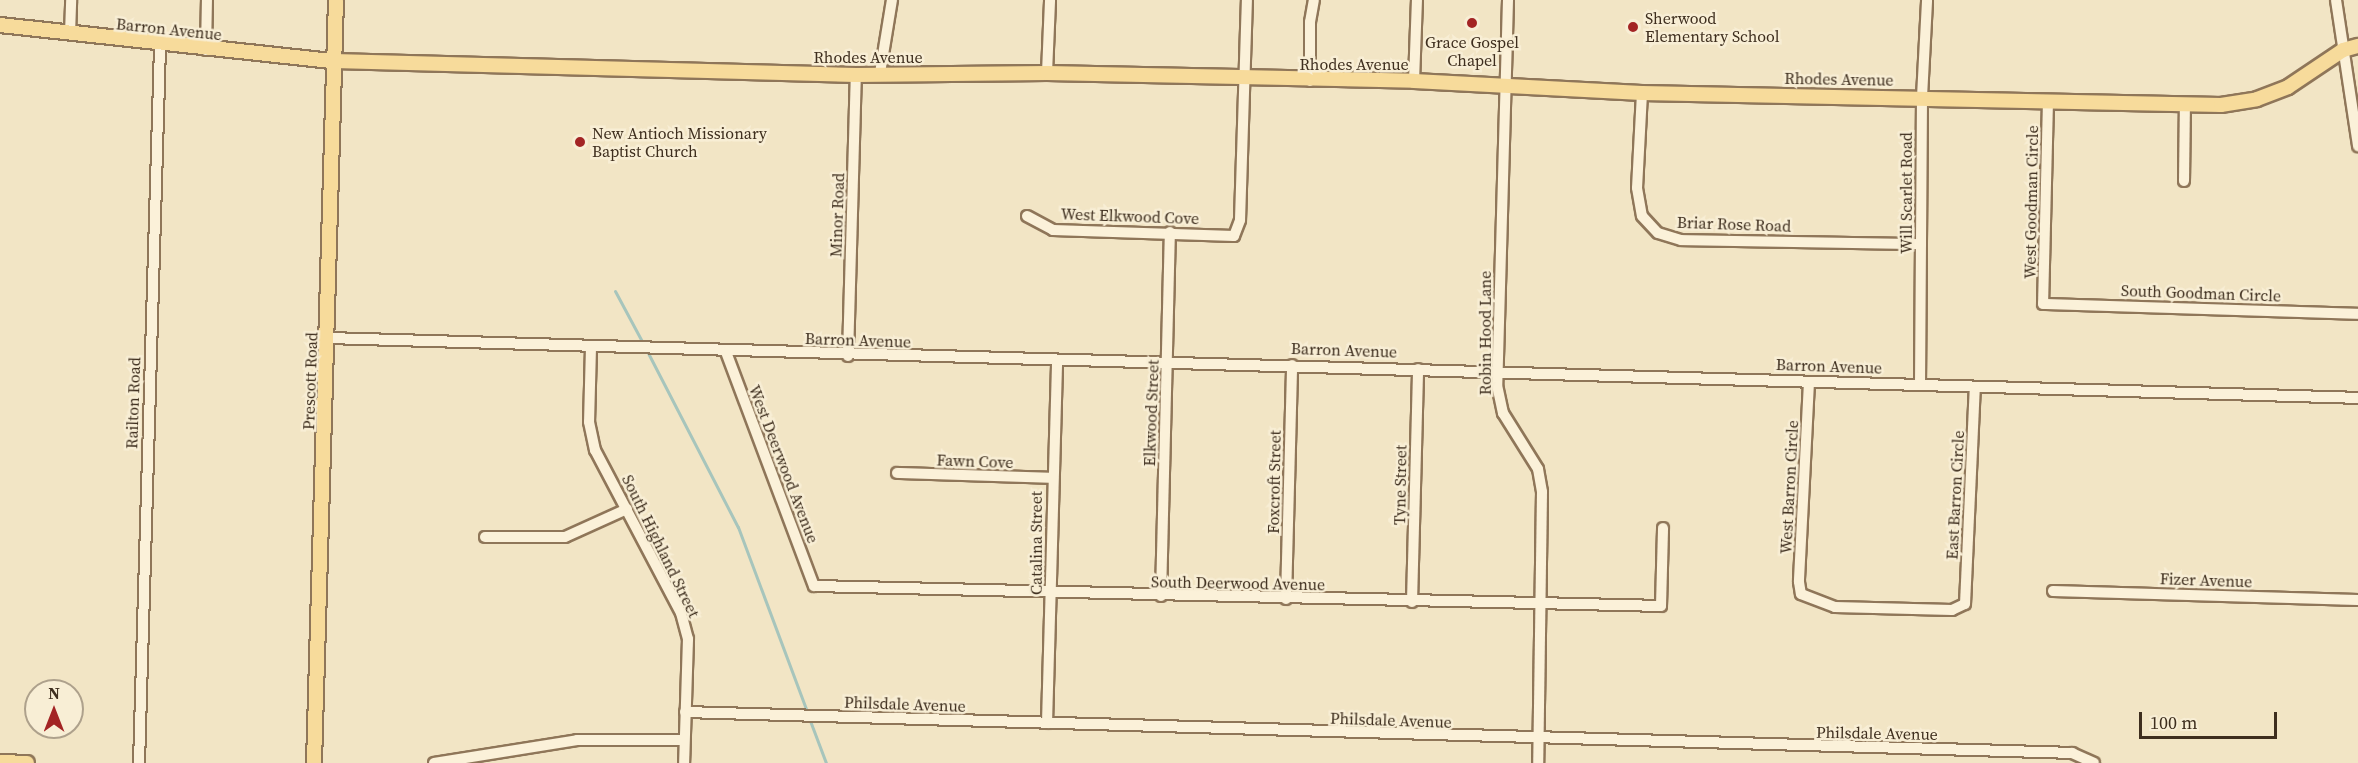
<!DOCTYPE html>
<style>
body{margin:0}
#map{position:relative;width:2358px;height:763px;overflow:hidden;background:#f2e5c5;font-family:"Source Serif 4",serif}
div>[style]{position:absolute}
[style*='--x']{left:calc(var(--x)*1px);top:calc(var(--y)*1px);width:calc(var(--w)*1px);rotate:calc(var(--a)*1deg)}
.stream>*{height:3px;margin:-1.5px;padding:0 1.5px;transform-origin:1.5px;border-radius:1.5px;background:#a7c5bc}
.roads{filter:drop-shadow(2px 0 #8f7659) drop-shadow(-2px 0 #8f7659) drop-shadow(0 2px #8f7659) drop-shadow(0 -2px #8f7659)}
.minor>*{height:10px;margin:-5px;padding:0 5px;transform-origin:5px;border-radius:5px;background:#fbf1d9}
.major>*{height:14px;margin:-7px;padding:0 7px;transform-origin:7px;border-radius:7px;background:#f7db9b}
.dots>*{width:16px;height:16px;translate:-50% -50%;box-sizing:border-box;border:3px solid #f8eed5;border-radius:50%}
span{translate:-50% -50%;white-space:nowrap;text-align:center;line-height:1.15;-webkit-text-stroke:5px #f8eed5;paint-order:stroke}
.poi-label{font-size:16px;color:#3e2e1e}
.left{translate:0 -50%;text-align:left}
.street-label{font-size:16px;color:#3e2e1e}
.north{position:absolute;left:24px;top:679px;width:60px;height:60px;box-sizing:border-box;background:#f8eed5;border:2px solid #aea18c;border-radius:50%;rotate:0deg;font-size:16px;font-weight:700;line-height:24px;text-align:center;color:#3e2e1e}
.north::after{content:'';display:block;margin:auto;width:21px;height:27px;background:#a32424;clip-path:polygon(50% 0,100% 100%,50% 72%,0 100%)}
.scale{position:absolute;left:2139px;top:712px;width:138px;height:27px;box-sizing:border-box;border:3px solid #3e2e1e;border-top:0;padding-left:8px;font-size:18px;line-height:21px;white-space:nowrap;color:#3e2e1e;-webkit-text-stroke:4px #f8eed5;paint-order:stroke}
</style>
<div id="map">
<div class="stream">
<div style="--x:615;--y:291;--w:61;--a:61.8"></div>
<div style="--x:647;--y:351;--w:198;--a:62.7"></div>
<div style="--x:738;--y:527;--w:197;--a:69.5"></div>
<div style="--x:809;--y:718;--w:48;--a:69.3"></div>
</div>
<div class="roads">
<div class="minor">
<div style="--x:1508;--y:0;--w:385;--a:91.6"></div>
<div style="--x:1497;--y:385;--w:29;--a:78"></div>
<div style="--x:1503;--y:413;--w:66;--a:58"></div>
<div style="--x:1538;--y:469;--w:23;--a:80"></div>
<div style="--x:1542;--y:492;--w:271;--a:90.8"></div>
<div style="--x:2336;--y:0;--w:148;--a:81.4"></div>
<div style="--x:70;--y:34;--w:34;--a:-88"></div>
<div style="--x:206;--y:50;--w:50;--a:-88.9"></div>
<div style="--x:880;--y:73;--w:74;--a:-80.7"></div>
<div style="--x:1047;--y:73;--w:73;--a:-87.6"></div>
<div style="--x:1310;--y:81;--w:59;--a:-90"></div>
<div style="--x:1310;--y:22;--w:22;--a:-80"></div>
<div style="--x:1414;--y:81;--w:81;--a:-87.9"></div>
<div style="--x:1642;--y:93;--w:95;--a:93"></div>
<div style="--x:1637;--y:188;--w:28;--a:80"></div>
<div style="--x:1642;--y:216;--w:23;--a:47"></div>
<div style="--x:1658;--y:233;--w:24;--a:17"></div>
<div style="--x:1681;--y:240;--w:240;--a:1"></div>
<div style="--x:2048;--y:101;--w:203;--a:91.4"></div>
<div style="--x:2043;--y:304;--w:315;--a:1.8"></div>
<div style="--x:2184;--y:181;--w:78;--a:-89.3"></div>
<div style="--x:1027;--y:216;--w:30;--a:28"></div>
<div style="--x:1053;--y:230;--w:181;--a:1.9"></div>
<div style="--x:1234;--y:236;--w:17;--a:-69"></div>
<div style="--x:1240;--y:220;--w:220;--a:-88.2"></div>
<div style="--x:328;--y:338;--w:2031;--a:1.69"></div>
<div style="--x:591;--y:347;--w:75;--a:91.5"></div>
<div style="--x:589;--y:422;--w:29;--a:78"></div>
<div style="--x:595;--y:450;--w:184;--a:62.2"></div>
<div style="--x:681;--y:613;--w:27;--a:75"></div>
<div style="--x:688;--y:639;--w:124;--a:91.8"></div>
<div style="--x:726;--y:352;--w:250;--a:69.4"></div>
<div style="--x:814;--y:586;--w:847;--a:1.35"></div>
<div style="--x:1661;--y:606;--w:78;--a:-88.5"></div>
<div style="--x:848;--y:356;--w:281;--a:-88.4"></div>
<div style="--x:1809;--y:382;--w:200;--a:92.9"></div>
<div style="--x:1799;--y:582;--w:12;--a:81"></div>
<div style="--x:1801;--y:594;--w:36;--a:21"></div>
<div style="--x:1835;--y:607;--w:117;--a:1.5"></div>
<div style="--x:1952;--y:610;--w:14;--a:-25"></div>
<div style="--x:1965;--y:604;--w:217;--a:-87.4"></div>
<div style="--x:1920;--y:385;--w:288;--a:-89.6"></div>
<div style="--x:1922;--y:97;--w:97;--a:-87"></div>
<div style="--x:897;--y:473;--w:155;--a:1.8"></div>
<div style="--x:485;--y:537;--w:80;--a:0"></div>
<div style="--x:565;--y:537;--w:68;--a:-24.3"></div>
<div style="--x:2053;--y:591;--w:305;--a:1.7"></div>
<div style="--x:1161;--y:596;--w:364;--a:-88.6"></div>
<div style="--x:1286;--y:599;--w:234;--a:-88.5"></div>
<div style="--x:1412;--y:602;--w:233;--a:-88.5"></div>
<div style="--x:685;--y:712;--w:1388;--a:1.69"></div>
<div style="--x:2072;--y:753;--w:24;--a:24"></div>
<div style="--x:1047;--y:723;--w:361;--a:-88.4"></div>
<div style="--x:139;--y:763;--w:718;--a:-88.32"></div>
<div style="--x:434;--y:763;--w:145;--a:-9.1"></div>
<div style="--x:577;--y:740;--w:107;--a:0"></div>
</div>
<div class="major">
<div style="--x:0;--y:25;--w:336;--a:6.2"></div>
<div style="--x:334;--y:61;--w:522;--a:1.54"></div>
<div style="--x:856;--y:75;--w:191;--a:-0.6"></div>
<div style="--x:1047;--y:73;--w:367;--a:1.2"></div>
<div style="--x:1414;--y:81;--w:228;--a:3"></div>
<div style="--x:1642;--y:93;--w:579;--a:1.19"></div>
<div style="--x:2221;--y:105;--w:36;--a:-9"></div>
<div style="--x:2257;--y:99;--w:33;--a:-21"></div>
<div style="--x:2288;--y:87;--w:66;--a:-33.9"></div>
<div style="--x:2343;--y:50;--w:16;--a:-15"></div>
<div style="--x:0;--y:762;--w:27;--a:2"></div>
<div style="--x:314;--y:763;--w:763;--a:-88.35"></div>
</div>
</div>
<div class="dots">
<div style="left:1472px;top:23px;background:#a32424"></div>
<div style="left:1633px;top:27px;background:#a32424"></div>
<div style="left:580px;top:142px;background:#a32424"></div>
</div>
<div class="poi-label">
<span class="left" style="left:1645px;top:27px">Sherwood<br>Elementary School</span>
<span style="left:1472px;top:51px">Grace Gospel<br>Chapel</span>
<span class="left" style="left:592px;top:142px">New Antioch Missionary<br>Baptist Church</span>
</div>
<div class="street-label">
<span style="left:169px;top:29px;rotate:6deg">Barron Avenue</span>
<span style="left:868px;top:57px">Rhodes Avenue</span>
<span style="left:1354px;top:64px">Rhodes Avenue</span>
<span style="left:1839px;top:79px;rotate:1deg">Rhodes Avenue</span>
<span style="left:1906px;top:193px;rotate:-90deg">Will Scarlet Road</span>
<span style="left:2031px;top:202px;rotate:-89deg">West Goodman Circle</span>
<span style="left:837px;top:215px;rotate:-88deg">Minor Road</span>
<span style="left:1130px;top:216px;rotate:2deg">West Elkwood Cove</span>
<span style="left:1734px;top:224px;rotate:2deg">Briar Rose Road</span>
<span style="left:2201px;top:293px;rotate:2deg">South Goodman Circle</span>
<span style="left:1485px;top:333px;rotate:-90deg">Robin Hood Lane</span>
<span style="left:858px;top:340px;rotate:2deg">Barron Avenue</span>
<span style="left:1344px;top:350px;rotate:2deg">Barron Avenue</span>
<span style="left:1829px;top:366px;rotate:2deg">Barron Avenue</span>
<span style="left:310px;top:381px;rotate:-88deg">Prescott Road</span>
<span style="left:133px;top:403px;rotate:-88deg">Railton Road</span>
<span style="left:1151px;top:413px;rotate:-88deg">Elkwood Street</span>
<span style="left:975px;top:461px;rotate:2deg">Fawn Cove</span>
<span style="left:784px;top:464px;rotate:69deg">West Deerwood Avenue</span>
<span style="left:1274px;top:482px;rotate:-89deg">Foxcroft Street</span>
<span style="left:1400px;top:485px;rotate:-89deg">Tyne Street</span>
<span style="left:1789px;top:487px;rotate:-87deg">West Barron Circle</span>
<span style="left:1955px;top:495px;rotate:-87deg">East Barron Circle</span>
<span style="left:1036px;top:543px;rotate:-90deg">Catalina Street</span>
<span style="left:661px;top:546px;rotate:64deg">South Highland Street</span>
<span style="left:2206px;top:580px;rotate:2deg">Fizer Avenue</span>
<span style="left:1238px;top:583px;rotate:1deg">South Deerwood Avenue</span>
<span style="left:905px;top:704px;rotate:2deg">Philsdale Avenue</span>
<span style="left:1391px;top:720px;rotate:2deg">Philsdale Avenue</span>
<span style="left:1877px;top:733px;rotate:1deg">Philsdale Avenue</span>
</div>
<div class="north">N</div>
<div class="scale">100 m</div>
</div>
